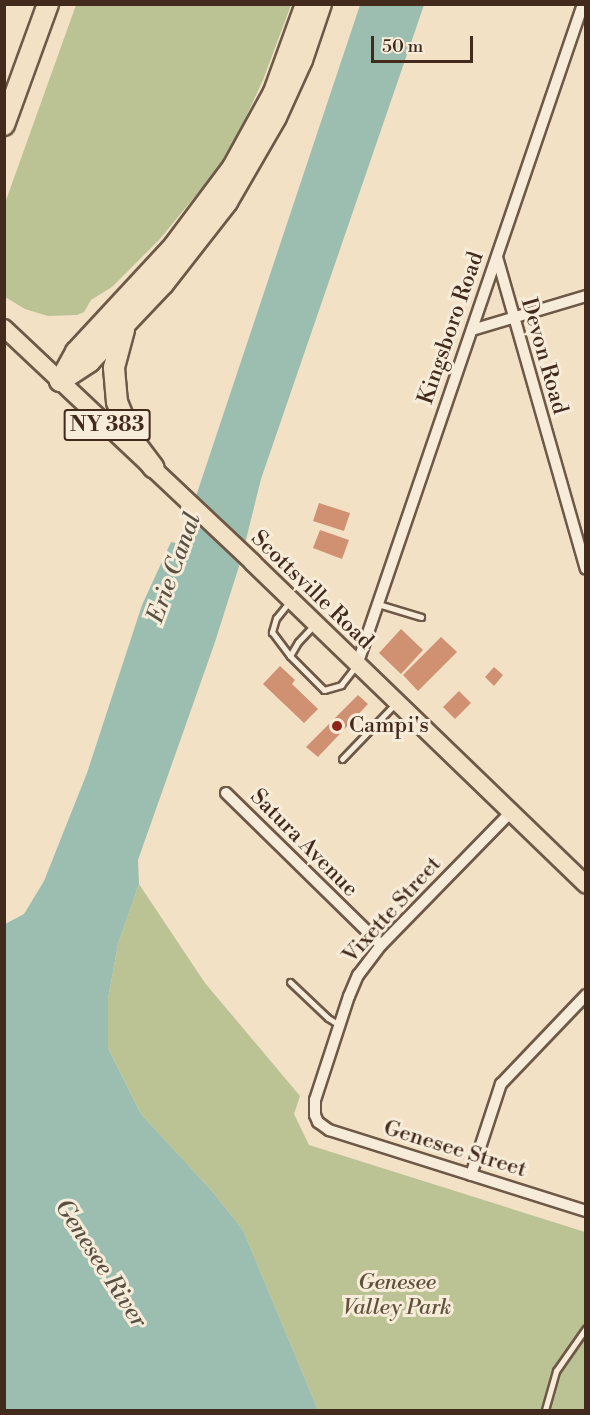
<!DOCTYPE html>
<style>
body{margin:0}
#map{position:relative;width:590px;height:1415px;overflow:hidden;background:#f2e1c5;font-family:"Libre Bodoni",serif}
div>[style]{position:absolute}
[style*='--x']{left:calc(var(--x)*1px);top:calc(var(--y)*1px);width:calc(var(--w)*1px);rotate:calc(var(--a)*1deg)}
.green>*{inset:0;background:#bbc394}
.water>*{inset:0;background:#9cbeb1}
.building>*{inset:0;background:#d09072}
.roads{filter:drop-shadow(2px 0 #6e5847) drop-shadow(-2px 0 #6e5847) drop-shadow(0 2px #6e5847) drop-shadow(0 -2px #6e5847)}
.service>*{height:5px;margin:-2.5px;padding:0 2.5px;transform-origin:2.5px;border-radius:2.5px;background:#f7ecd9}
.minor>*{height:10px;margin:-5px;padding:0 5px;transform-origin:5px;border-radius:5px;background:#f7ecd9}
.primary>*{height:16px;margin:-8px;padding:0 8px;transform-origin:8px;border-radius:8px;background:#f2e1c5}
.motorway>*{height:20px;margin:-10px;padding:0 10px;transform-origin:10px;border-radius:10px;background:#f2e1c5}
.dots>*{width:16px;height:16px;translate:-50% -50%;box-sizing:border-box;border:3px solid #f7ecd9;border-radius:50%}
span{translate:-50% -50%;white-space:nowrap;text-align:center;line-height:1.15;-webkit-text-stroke:6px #f7ecd9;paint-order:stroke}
.shield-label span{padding:2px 4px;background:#f7ecd9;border:2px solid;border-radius:4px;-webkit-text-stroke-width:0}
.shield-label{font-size:21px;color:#422b1d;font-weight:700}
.street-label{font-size:22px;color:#422b1d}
.poi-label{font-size:22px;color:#422b1d}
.left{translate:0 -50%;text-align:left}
.park-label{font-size:22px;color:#60513b;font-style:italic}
.water-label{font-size:24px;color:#585042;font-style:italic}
.frame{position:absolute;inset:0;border:6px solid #422b1d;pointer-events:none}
.scale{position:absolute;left:371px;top:36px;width:102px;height:27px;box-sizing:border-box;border:3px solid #422b1d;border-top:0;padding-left:8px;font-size:18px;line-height:21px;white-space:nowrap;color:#422b1d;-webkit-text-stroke:4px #f7ecd9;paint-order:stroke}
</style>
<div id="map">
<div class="green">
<div style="clip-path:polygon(76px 5px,291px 5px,263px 80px,235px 141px,216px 171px,159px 240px,112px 287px,91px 300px,84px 312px,77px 315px,48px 316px,25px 309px,5px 297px,5px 203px)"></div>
<div style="clip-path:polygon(139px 884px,205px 983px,300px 1096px,294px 1114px,309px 1145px,585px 1232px,585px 1410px,318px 1410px,243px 1230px,212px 1191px,141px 1114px,108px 1048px,108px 999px,118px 944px)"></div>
</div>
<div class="water">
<div style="clip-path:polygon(360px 5px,424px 5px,261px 479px,241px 560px,215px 642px,138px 860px,139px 884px,118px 944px,108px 999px,108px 1048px,141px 1114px,212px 1191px,243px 1230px,318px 1410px,5px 1410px,5px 924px,24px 914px,44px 881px,87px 773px,142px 605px,171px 542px,180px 544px)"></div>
</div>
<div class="building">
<div style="clip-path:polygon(319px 503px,350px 513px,344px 531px,313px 521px)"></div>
<div style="clip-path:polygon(320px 530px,349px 540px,342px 559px,313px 548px)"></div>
<div style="clip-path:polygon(401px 629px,423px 650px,401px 674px,379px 653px)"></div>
<div style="clip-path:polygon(441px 637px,457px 652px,418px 691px,403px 675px)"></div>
<div style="clip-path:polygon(280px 666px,295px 680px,292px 684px,318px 709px,304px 723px,263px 684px)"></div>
<div style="clip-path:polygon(494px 667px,503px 675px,494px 686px,485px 677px)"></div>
<div style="clip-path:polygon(459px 691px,471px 703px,455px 719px,443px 707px)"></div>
<div style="clip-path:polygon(358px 695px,368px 704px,318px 757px,306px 747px)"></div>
</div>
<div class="roads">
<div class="service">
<div style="--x:290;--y:601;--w:22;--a:129"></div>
<div style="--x:276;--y:618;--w:15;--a:106"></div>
<div style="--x:272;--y:632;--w:30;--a:53"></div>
<div style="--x:378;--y:604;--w:45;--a:16.8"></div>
<div style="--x:314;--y:625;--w:23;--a:133"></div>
<div style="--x:298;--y:642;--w:16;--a:120"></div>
<div style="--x:290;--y:656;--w:48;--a:45"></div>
<div style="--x:324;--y:690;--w:18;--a:-16"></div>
<div style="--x:341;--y:685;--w:24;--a:-52"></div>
<div style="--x:342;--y:759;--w:76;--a:-46.1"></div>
<div style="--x:290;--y:982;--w:52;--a:43.5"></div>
<div style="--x:328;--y:1018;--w:13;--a:32"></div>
<div style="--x:545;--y:1410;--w:41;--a:-74.2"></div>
<div style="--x:556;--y:1371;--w:52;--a:-55.1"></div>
</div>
<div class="minor">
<div style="--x:497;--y:257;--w:324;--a:74.1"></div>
<div style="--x:472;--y:330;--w:119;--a:-16.6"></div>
<div style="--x:357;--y:665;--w:699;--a:-71.12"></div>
<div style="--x:226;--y:793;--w:217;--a:44.4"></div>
<div style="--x:509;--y:814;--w:183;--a:134.3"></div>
<div style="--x:381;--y:945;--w:38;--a:127"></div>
<div style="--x:358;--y:975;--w:23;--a:113"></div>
<div style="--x:349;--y:996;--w:109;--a:108.1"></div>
<div style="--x:315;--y:1100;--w:15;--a:90"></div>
<div style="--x:315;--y:1115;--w:8;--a:67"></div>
<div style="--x:318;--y:1122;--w:14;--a:36"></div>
<div style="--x:329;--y:1130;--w:269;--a:17.5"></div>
<div style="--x:471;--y:1175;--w:96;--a:-71.8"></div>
<div style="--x:501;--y:1084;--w:123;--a:-46.3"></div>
</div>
<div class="primary">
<div style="--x:4;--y:328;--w:342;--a:43.3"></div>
<div style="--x:253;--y:563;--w:463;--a:44"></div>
</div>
<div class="motorway">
<div style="--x:4;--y:125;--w:129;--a:-70"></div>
<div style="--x:124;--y:330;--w:39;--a:105"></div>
<div style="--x:114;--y:368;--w:34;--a:85"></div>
<div style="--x:117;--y:402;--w:40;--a:68"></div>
<div style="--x:132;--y:439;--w:36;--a:53"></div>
<div style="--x:60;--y:381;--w:35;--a:-33"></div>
<div style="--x:89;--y:362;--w:108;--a:-46.5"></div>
<div style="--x:163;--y:284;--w:104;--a:-52"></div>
<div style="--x:227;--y:202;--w:98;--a:-60"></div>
<div style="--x:276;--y:117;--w:63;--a:-65.5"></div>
<div style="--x:302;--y:60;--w:59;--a:-71.3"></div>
<div style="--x:60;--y:381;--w:33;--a:-61"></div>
<div style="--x:76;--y:352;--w:144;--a:-47.2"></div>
<div style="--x:174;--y:246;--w:99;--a:-53.2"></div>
<div style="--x:233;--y:167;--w:85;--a:-61.3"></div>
<div style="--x:274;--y:92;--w:94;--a:-70"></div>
</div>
</div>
<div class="dots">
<div style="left:337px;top:726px;background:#8f2418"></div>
</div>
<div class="shield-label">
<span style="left:107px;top:425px">NY 383</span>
</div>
<div class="street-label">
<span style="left:451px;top:328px;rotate:-71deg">Kingsboro Road</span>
<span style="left:544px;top:356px;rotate:74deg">Devon Road</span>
<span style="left:312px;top:590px;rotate:44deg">Scottsville Road</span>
<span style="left:304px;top:843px;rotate:45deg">Satura Avenue</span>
<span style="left:392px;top:910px;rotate:-48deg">Vixette Street</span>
<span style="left:455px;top:1149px;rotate:17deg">Genesee Street</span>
</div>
<div class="poi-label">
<span class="left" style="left:349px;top:726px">Campi's</span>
</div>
<div class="park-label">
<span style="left:397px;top:1295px">Genesee<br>Valley Park</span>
</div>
<div class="water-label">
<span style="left:175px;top:568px;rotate:-70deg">Erie Canal</span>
<span style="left:100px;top:1264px;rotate:57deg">Genesee River</span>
</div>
<div class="frame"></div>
<div class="scale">50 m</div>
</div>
